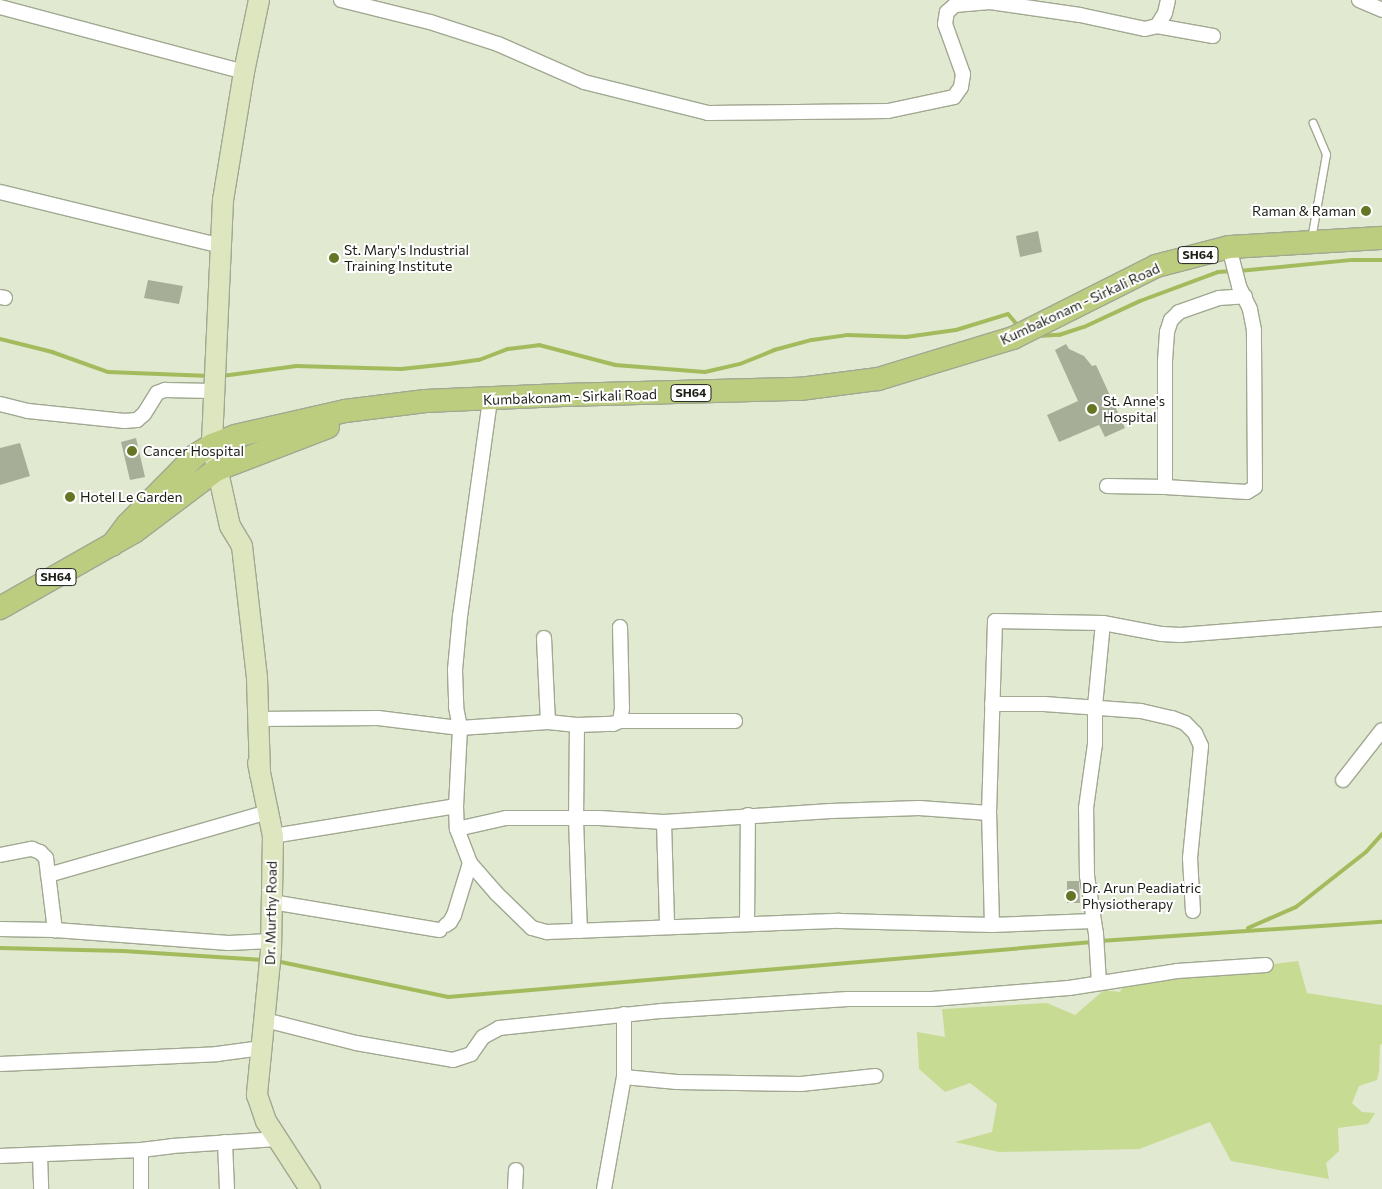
<!DOCTYPE html>
<style>
body{margin:0}
#map{position:relative;width:1382px;height:1189px;overflow:hidden;background:#e1e9d1;font-family:Commissioner,sans-serif}
div>[style]{position:absolute}
[style*='--x']{left:calc(var(--x)*1px);top:calc(var(--y)*1px);width:calc(var(--w)*1px);rotate:calc(var(--a)*1deg)}
.green>*{inset:0;background:#c7db93}
.stream>*{height:4px;margin:-2px;padding:0 2px;transform-origin:2px;border-radius:2px;background:#a4bb5d}
.building>*{inset:0;background:#a7ae97}
.roads{filter:drop-shadow(1px 0 #a1a891) drop-shadow(-1px 0 #a1a891) drop-shadow(0 1px #a1a891) drop-shadow(0 -1px #a1a891)}
.service>*{height:7px;margin:-3.5px;padding:0 3.5px;transform-origin:3.5px;border-radius:3.5px;background:#fff}
.minor>*{height:14px;margin:-7px;padding:0 7px;transform-origin:7px;border-radius:7px;background:#fff}
.secondary>*{height:20px;margin:-10px;padding:0 10px;transform-origin:10px;border-radius:10px;background:#dee6c0}
.primary>*{height:22px;margin:-11px;padding:0 11px;transform-origin:11px;border-radius:11px;background:#bdcd80}
.dots>*{width:14px;height:14px;translate:-50% -50%;box-sizing:border-box;border:2px solid #fff;border-radius:50%}
span{translate:-50% -50%;white-space:nowrap;text-align:center;line-height:1.15;-webkit-text-stroke:4px #fff;paint-order:stroke}
.shield-label span{padding:1px 4px;background:#fff;border:1px solid;border-radius:4px;-webkit-text-stroke-width:0}
.shield-label{font-size:12px;color:#1c1f16;font-weight:700}
.poi-label{font-size:14px;color:#1c1f16}
.right{translate:-100% -50%;text-align:right}
.left{translate:0 -50%;text-align:left}
.street-label{font-size:14px;color:#1c1f16}
</style>
<div id="map">
<div class="green">
<div style="clip-path:polygon(1298px 961px,1307px 993px,1382px 1005px,1382px 1044px,1380px 1045px,1379px 1071px,1377px 1080px,1359px 1086px,1352px 1103px,1362px 1112px,1375px 1113px,1368px 1124px,1338px 1128px,1339px 1151px,1326px 1163px,1329px 1179px,1231px 1161px,1210px 1122px,1139px 1149px,999px 1152px,955px 1142px,992px 1132px,997px 1104px,970px 1083px,945px 1092px,919px 1069px,917px 1032px,945px 1037px,942px 1009px,1047px 1003px,1075px 1015px,1104px 990px,1120px 992px,1125px 983px)"></div>
</div>
<div class="stream">
<div style="--x:1239;--y:271;--w:114;--a:-5.6"></div>
<div style="--x:1352;--y:260;--w:30;--a:0"></div>
<div style="--x:1037;--y:336;--w:22;--a:-3"></div>
<div style="--x:1059;--y:335;--w:26;--a:-18"></div>
<div style="--x:1084;--y:327;--w:62;--a:-24.9"></div>
<div style="--x:1140;--y:301;--w:83;--a:-20.4"></div>
<div style="--x:1218;--y:272;--w:14;--a:-4"></div>
<div style="--x:0;--y:339;--w:54;--a:14"></div>
<div style="--x:52;--y:352;--w:59;--a:19.7"></div>
<div style="--x:108;--y:372;--w:102;--a:2.2"></div>
<div style="--x:222;--y:376;--w:75;--a:-7.7"></div>
<div style="--x:296;--y:366;--w:105;--a:1.6"></div>
<div style="--x:401;--y:369;--w:48;--a:-5.9"></div>
<div style="--x:449;--y:364;--w:30;--a:-8"></div>
<div style="--x:479;--y:360;--w:31;--a:-21"></div>
<div style="--x:508;--y:349;--w:31;--a:-7"></div>
<div style="--x:539;--y:345;--w:79;--a:14.7"></div>
<div style="--x:615;--y:365;--w:90;--a:4.4"></div>
<div style="--x:705;--y:372;--w:36;--a:-13"></div>
<div style="--x:740;--y:364;--w:37;--a:-22"></div>
<div style="--x:774;--y:350;--w:39;--a:-15"></div>
<div style="--x:812;--y:340;--w:35;--a:-8"></div>
<div style="--x:847;--y:335;--w:59;--a:1.9"></div>
<div style="--x:906;--y:337;--w:50;--a:-8"></div>
<div style="--x:956;--y:330;--w:54;--a:-17.1"></div>
<div style="--x:1008;--y:314;--w:17;--a:50"></div>
<div style="--x:1248;--y:928;--w:52;--a:-23.6"></div>
<div style="--x:1296;--y:907;--w:89;--a:-38.2"></div>
<div style="--x:1366;--y:852;--w:24;--a:-48"></div>
<div style="--x:1100;--y:941;--w:283;--a:-3.9"></div>
<div style="--x:0;--y:948;--w:123;--a:1.4"></div>
<div style="--x:123;--y:951;--w:141;--a:3.7"></div>
<div style="--x:276;--y:961;--w:176;--a:11.8"></div>
<div style="--x:448;--y:997;--w:647;--a:-4.87"></div>
</div>
<div class="building">
<div style="clip-path:polygon(1038px 231px,1042px 252px,1020px 257px,1016px 236px)"></div>
<div style="clip-path:polygon(148px 280px,183px 286px,179px 304px,144px 298px)"></div>
<div style="clip-path:polygon(1066px 344px,1069px 349px,1084px 356px,1092px 366px,1096px 365px,1125px 428px,1105px 437px,1099px 425px,1059px 442px,1047px 415px,1078px 401px,1055px 350px)"></div>
<div style="clip-path:polygon(136px 438px,145px 477px,130px 480px,121px 442px)"></div>
<div style="clip-path:polygon(20px 443px,30px 476px,0 485px,0 448px)"></div>
<div style="clip-path:polygon(1067px 881px,1079px 881px,1080px 903px,1067px 903px)"></div>
</div>
<div class="roads">
<div class="service">
<div style="--x:1311;--y:239;--w:86;--a:-80"></div>
<div style="--x:1326;--y:154;--w:34;--a:-113"></div>
</div>
<div class="minor">
<div style="--x:341;--y:0;--w:92;--a:13.9"></div>
<div style="--x:430;--y:22;--w:71;--a:17.9"></div>
<div style="--x:498;--y:44;--w:94;--a:23.8"></div>
<div style="--x:584;--y:82;--w:128;--a:14"></div>
<div style="--x:708;--y:113;--w:180;--a:-0.6"></div>
<div style="--x:888;--y:111;--w:67;--a:-12"></div>
<div style="--x:954;--y:97;--w:12;--a:-55"></div>
<div style="--x:961;--y:87;--w:13;--a:-81"></div>
<div style="--x:963;--y:74;--w:53;--a:-109.8"></div>
<div style="--x:945;--y:24;--w:12;--a:-81"></div>
<div style="--x:947;--y:12;--w:11;--a:-41"></div>
<div style="--x:955;--y:5;--w:35;--a:-5"></div>
<div style="--x:990;--y:2;--w:91;--a:8.2"></div>
<div style="--x:1080;--y:15;--w:66;--a:12.2"></div>
<div style="--x:1145;--y:29;--w:12;--a:-14"></div>
<div style="--x:1157;--y:26;--w:15;--a:-58"></div>
<div style="--x:1165;--y:13;--w:13;--a:-77"></div>
<div style="--x:1359;--y:0;--w:25;--a:23"></div>
<div style="--x:0;--y:7;--w:253;--a:14.9"></div>
<div style="--x:1157;--y:26;--w:57;--a:10.1"></div>
<div style="--x:0;--y:192;--w:228;--a:13.7"></div>
<div style="--x:0;--y:297;--w:5;--a:11"></div>
<div style="--x:490;--y:400;--w:218;--a:97.9"></div>
<div style="--x:460;--y:616;--w:54;--a:95.3"></div>
<div style="--x:455;--y:670;--w:37;--a:88"></div>
<div style="--x:456;--y:707;--w:21;--a:79"></div>
<div style="--x:460;--y:728;--w:78;--a:92.9"></div>
<div style="--x:456;--y:806;--w:23;--a:88"></div>
<div style="--x:457;--y:829;--w:36;--a:69"></div>
<div style="--x:470;--y:863;--w:40;--a:49"></div>
<div style="--x:496;--y:893;--w:50;--a:44.2"></div>
<div style="--x:532;--y:928;--w:16;--a:15"></div>
<div style="--x:547;--y:932;--w:293;--a:-2.2"></div>
<div style="--x:840;--y:921;--w:152;--a:1.5"></div>
<div style="--x:992;--y:925;--w:101;--a:-2.3"></div>
<div style="--x:0;--y:404;--w:29;--a:14"></div>
<div style="--x:28;--y:411;--w:97;--a:5.9"></div>
<div style="--x:124;--y:421;--w:13;--a:-4"></div>
<div style="--x:137;--y:420;--w:9;--a:-41"></div>
<div style="--x:144;--y:414;--w:25;--a:-58"></div>
<div style="--x:157;--y:393;--w:9;--a:-21"></div>
<div style="--x:165;--y:390;--w:48;--a:1.2"></div>
<div style="--x:1107;--y:486;--w:58;--a:1"></div>
<div style="--x:1165;--y:487;--w:82;--a:3.5"></div>
<div style="--x:1247;--y:492;--w:9;--a:-32"></div>
<div style="--x:1255;--y:487;--w:157;--a:-90.4"></div>
<div style="--x:1254;--y:330;--w:21;--a:-101"></div>
<div style="--x:1250;--y:309;--w:25;--a:-116"></div>
<div style="--x:1239;--y:286;--w:40;--a:-104.4"></div>
<div style="--x:1165;--y:487;--w:126;--a:-90"></div>
<div style="--x:1165;--y:361;--w:29;--a:-86"></div>
<div style="--x:1167;--y:332;--w:13;--a:-72"></div>
<div style="--x:1171;--y:320;--w:11;--a:-45"></div>
<div style="--x:1179;--y:312;--w:42;--a:-19.3"></div>
<div style="--x:1219;--y:298;--w:26;--a:-4"></div>
<div style="--x:544;--y:638;--w:84;--a:87.3"></div>
<div style="--x:992;--y:704;--w:52;--a:0"></div>
<div style="--x:1044;--y:704;--w:97;--a:4.1"></div>
<div style="--x:1141;--y:711;--w:32;--a:13"></div>
<div style="--x:1172;--y:718;--w:14;--a:21"></div>
<div style="--x:1185;--y:723;--w:14;--a:45"></div>
<div style="--x:1195;--y:733;--w:14;--a:65"></div>
<div style="--x:1201;--y:746;--w:113;--a:95.6"></div>
<div style="--x:1190;--y:858;--w:53;--a:86.8"></div>
<div style="--x:258;--y:719;--w:120;--a:-0.5"></div>
<div style="--x:378;--y:718;--w:83;--a:7"></div>
<div style="--x:460;--y:728;--w:88;--a:-3.9"></div>
<div style="--x:548;--y:722;--w:29;--a:6"></div>
<div style="--x:577;--y:725;--w:36;--a:-2"></div>
<div style="--x:613;--y:724;--w:8;--a:-23"></div>
<div style="--x:620;--y:721;--w:13;--a:-81"></div>
<div style="--x:622;--y:708;--w:81;--a:-91.4"></div>
<div style="--x:620;--y:721;--w:115;--a:0"></div>
<div style="--x:577;--y:725;--w:94;--a:90.6"></div>
<div style="--x:576;--y:819;--w:112;--a:88"></div>
<div style="--x:1343;--y:780;--w:63;--a:-52"></div>
<div style="--x:664;--y:822;--w:104;--a:88.3"></div>
<div style="--x:457;--y:829;--w:50;--a:-12.7"></div>
<div style="--x:506;--y:818;--w:93;--a:0"></div>
<div style="--x:599;--y:818;--w:65;--a:3.5"></div>
<div style="--x:664;--y:822;--w:167;--a:-3.8"></div>
<div style="--x:831;--y:811;--w:88;--a:-2"></div>
<div style="--x:919;--y:808;--w:70;--a:4.1"></div>
<div style="--x:273;--y:836;--w:185;--a:-9.3"></div>
<div style="--x:0;--y:855;--w:33;--a:-11"></div>
<div style="--x:32;--y:849;--w:9;--a:21"></div>
<div style="--x:40;--y:852;--w:8;--a:45"></div>
<div style="--x:46;--y:858;--w:73;--a:82.9"></div>
<div style="--x:48;--y:875;--w:229;--a:-16"></div>
<div style="--x:272;--y:902;--w:170;--a:9.5"></div>
<div style="--x:747;--y:924;--w:109;--a:-89.5"></div>
<div style="--x:446;--y:925;--w:5;--a:-37"></div>
<div style="--x:450;--y:922;--w:8;--a:-60"></div>
<div style="--x:454;--y:915;--w:54;--a:-72.9"></div>
<div style="--x:992;--y:925;--w:112;--a:-91.5"></div>
<div style="--x:989;--y:813;--w:192;--a:-88.2"></div>
<div style="--x:995;--y:621;--w:108;--a:1.1"></div>
<div style="--x:1103;--y:623;--w:60;--a:10.6"></div>
<div style="--x:1162;--y:634;--w:18;--a:3"></div>
<div style="--x:1180;--y:635;--w:203;--a:-4.5"></div>
<div style="--x:0;--y:929;--w:55;--a:1"></div>
<div style="--x:55;--y:930;--w:174;--a:4.3"></div>
<div style="--x:229;--y:943;--w:42;--a:-2.7"></div>
<div style="--x:1099;--y:983;--w:49;--a:-93.5"></div>
<div style="--x:1096;--y:934;--w:59;--a:-98.8"></div>
<div style="--x:1087;--y:876;--w:68;--a:-90.8"></div>
<div style="--x:1086;--y:808;--w:65;--a:-82"></div>
<div style="--x:1095;--y:744;--w:38;--a:-90"></div>
<div style="--x:1095;--y:706;--w:83;--a:-84.5"></div>
<div style="--x:265;--y:1020;--w:94;--a:14.2"></div>
<div style="--x:356;--y:1043;--w:98;--a:9.9"></div>
<div style="--x:453;--y:1060;--w:19;--a:-18"></div>
<div style="--x:471;--y:1054;--w:21;--a:-55"></div>
<div style="--x:483;--y:1037;--w:18;--a:-29"></div>
<div style="--x:499;--y:1028;--w:164;--a:-6"></div>
<div style="--x:662;--y:1011;--w:186;--a:-3.7"></div>
<div style="--x:848;--y:999;--w:84;--a:0"></div>
<div style="--x:932;--y:999;--w:137;--a:-4.6"></div>
<div style="--x:1069;--y:988;--w:109;--a:-8.9"></div>
<div style="--x:1177;--y:971;--w:89;--a:-3.9"></div>
<div style="--x:0;--y:1064;--w:217;--a:-2.6"></div>
<div style="--x:217;--y:1054;--w:45;--a:-7.6"></div>
<div style="--x:624;--y:1077;--w:53;--a:5.4"></div>
<div style="--x:677;--y:1082;--w:124;--a:0.9"></div>
<div style="--x:801;--y:1084;--w:75;--a:-6.1"></div>
<div style="--x:225;--y:1142;--w:47;--a:87.6"></div>
<div style="--x:40;--y:1155;--w:34;--a:88"></div>
<div style="--x:0;--y:1156;--w:141;--a:-2.4"></div>
<div style="--x:141;--y:1150;--w:31;--a:-7"></div>
<div style="--x:172;--y:1146;--w:105;--a:-3.8"></div>
<div style="--x:141;--y:1189;--w:39;--a:-90"></div>
<div style="--x:515;--y:1189;--w:19;--a:-87"></div>
<div style="--x:604;--y:1189;--w:114;--a:-79.9"></div>
<div style="--x:624;--y:1077;--w:63;--a:-90"></div>
</div>
<div class="secondary">
<div style="--x:259;--y:0;--w:74;--a:101.8"></div>
<div style="--x:244;--y:72;--w:130;--a:99.3"></div>
<div style="--x:223;--y:200;--w:245;--a:92.6"></div>
<div style="--x:212;--y:445;--w:83;--a:77.5"></div>
<div style="--x:230;--y:526;--w:23;--a:59"></div>
<div style="--x:242;--y:546;--w:133;--a:83.5"></div>
<div style="--x:257;--y:678;--w:96;--a:88.2"></div>
<div style="--x:258;--y:763;--w:75;--a:78.4"></div>
<div style="--x:273;--y:836;--w:115;--a:91"></div>
<div style="--x:271;--y:951;--w:145;--a:95.6"></div>
<div style="--x:257;--y:1095;--w:28;--a:71"></div>
<div style="--x:266;--y:1121;--w:81;--a:57.1"></div>
</div>
<div class="primary">
<div style="--x:112;--y:545;--w:26;--a:-53"></div>
<div style="--x:128;--y:524;--w:97;--a:-45.4"></div>
<div style="--x:196;--y:455;--w:19;--a:-32"></div>
<div style="--x:212;--y:445;--w:25;--a:-21"></div>
<div style="--x:235;--y:436;--w:113;--a:-12.8"></div>
<div style="--x:345;--y:411;--w:81;--a:-7.1"></div>
<div style="--x:425;--y:401;--w:138;--a:-2.5"></div>
<div style="--x:563;--y:395;--w:237;--a:-1.5"></div>
<div style="--x:800;--y:389;--w:79;--a:-7.3"></div>
<div style="--x:878;--y:379;--w:141;--a:-16.9"></div>
<div style="--x:1013;--y:338;--w:160;--a:-26.7"></div>
<div style="--x:1156;--y:266;--w:75;--a:-14.6"></div>
<div style="--x:1229;--y:247;--w:153;--a:-3.4"></div>
<div style="--x:0;--y:608;--w:154;--a:-29.6"></div>
<div style="--x:134;--y:532;--w:103;--a:-37.1"></div>
<div style="--x:216;--y:470;--w:120;--a:-21"></div>
</div>
</div>
<div class="dots">
<div style="left:1366px;top:211px;background:#647624"></div>
<div style="left:334px;top:258px;background:#647624"></div>
<div style="left:1092px;top:409px;background:#647624"></div>
<div style="left:132px;top:451px;background:#647624"></div>
<div style="left:70px;top:497px;background:#647624"></div>
<div style="left:1071px;top:896px;background:#647624"></div>
</div>
<div class="shield-label">
<span style="left:1198px;top:255px">SH64</span>
<span style="left:691px;top:393px">SH64</span>
<span style="left:56px;top:577px">SH64</span>
</div>
<div class="poi-label">
<span class="right" style="left:1356px;top:211px">Raman &amp; Raman</span>
<span class="left" style="left:344px;top:258px">St. Mary's Industrial<br>Training Institute</span>
<span class="left" style="left:1103px;top:409px">St. Anne's<br>Hospital</span>
<span class="left" style="left:143px;top:451px">Cancer Hospital</span>
<span class="left" style="left:80px;top:497px">Hotel Le Garden</span>
<span class="left" style="left:1082px;top:896px">Dr. Arun Peadiatric<br>Physiotherapy</span>
</div>
<div class="street-label">
<span style="left:1080px;top:304px;rotate:-25deg">Kumbakonam - Sirkali Road</span>
<span style="left:570px;top:397px;rotate:-2deg">Kumbakonam - Sirkali Road</span>
<span style="left:271px;top:913px;rotate:-89deg">Dr. Murthy Road</span>
</div>
</div>
